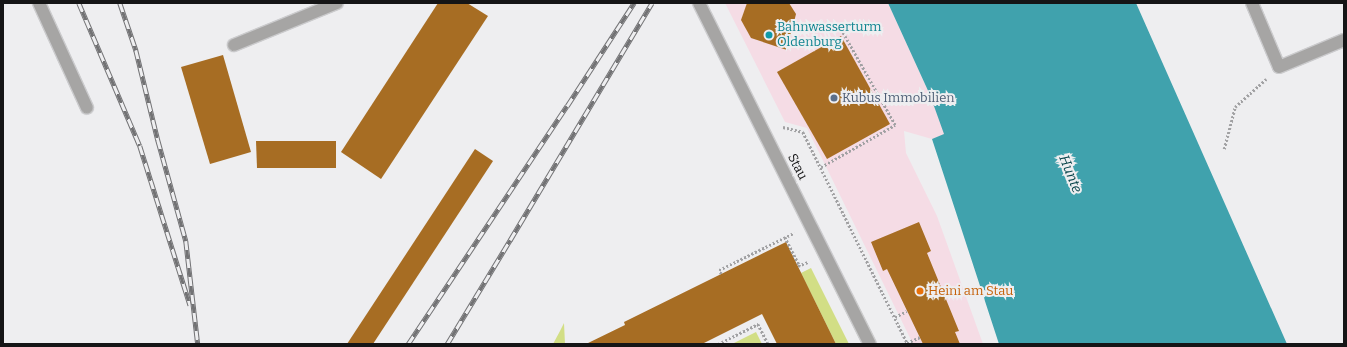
<!DOCTYPE html>
<style>
body{margin:0}
#map{position:relative;width:1347px;height:347px;overflow:hidden;background:#eeeef0;font-family:Bitter,serif}
div>[style]{position:absolute}
[style*='--x']{left:calc(var(--x)*1px);top:calc(var(--y)*1px);width:calc(var(--w)*1px);rotate:calc(var(--a)*1deg)}
.commercial>*{inset:0;background:#f5dce5}
.green>*{inset:0;background:#d2de85}
.water>*{inset:0;background:#40a2ad}
.building>*{inset:0;background:#a76d23}
.path>*{height:2.5px;margin-top:-1.25px;transform-origin:0;background:repeating-linear-gradient(90deg,#a1a1a3 0 2px,transparent 0 4px)}
.roads{filter:drop-shadow(1px 0 #cbcbcd) drop-shadow(-1px 0 #cbcbcd) drop-shadow(0 1px #cbcbcd) drop-shadow(0 -1px #cbcbcd)}
.lane>*{height:12px;margin:-6px;padding:0 6px;transform-origin:6px;border-radius:6px;background:#a6a5a4}
.street>*{height:12px;margin:-6px;padding:0 6px;transform-origin:6px;border-radius:6px;background:#a6a5a4}
.rail>*{height:4.5px;margin-top:-2.25px;transform-origin:0;background:repeating-linear-gradient(90deg,#eeeef0 0 9px,#727274 0 18px);box-sizing:border-box;border-block:1px solid #727274}
.dots>*{width:11px;height:11px;translate:-50% -50%;box-sizing:border-box;border:2px solid #eeeef0;border-radius:50%}
span{translate:-50% -50%;white-space:nowrap;text-align:center;line-height:1.15;-webkit-text-stroke:4px #eeeef0;paint-order:stroke}
.culture-label{font-size:13px;color:#0d838f}
.left{translate:0 -50%;text-align:left}
.service-label{font-size:13px;color:#4e5e75}
.street-label{font-size:13px;color:#151516}
.food-label{font-size:13px;color:#c56008}
.water-label{font-size:14px;color:#09454b;font-style:italic}
.frame{position:absolute;inset:0;border:4px solid #151516;pointer-events:none}
</style>
<div id="map">
<div class="commercial">
<div style="clip-path:polygon(725px 3px,888px 3px,930px 95px,945px 134px,932px 139px,904px 131px,906px 153px,937px 216px,983px 344px,913px 344px,807px 128px,785px 122px)"></div>
</div>
<div class="green">
<div style="clip-path:polygon(811px 268px,849px 344px,836px 344px,801px 273px)"></div>
<div style="clip-path:polygon(564px 323px,565px 344px,553px 344px,560px 331px)"></div>
<div style="clip-path:polygon(756px 332px,762px 344px,732px 344px)"></div>
</div>
<div class="water">
<div style="clip-path:polygon(888px 3px,1136px 3px,1287px 344px,999px 344px,932px 139px,944px 134px,930px 95px)"></div>
</div>
<div class="building">
<div style="clip-path:polygon(438px 3px,467px 3px,488px 16px,381px 179px,341px 152px)"></div>
<div style="clip-path:polygon(747px 3px,789px 3px,796px 14px,787px 50px,751px 38px,741px 20px)"></div>
<div style="clip-path:polygon(841px 36px,890px 124px,827px 159px,777px 72px)"></div>
<div style="clip-path:polygon(223px 55px,251px 152px,210px 164px,181px 67px)"></div>
<div style="clip-path:polygon(256px 141px,336px 141px,336px 168px,257px 168px)"></div>
<div style="clip-path:polygon(475px 149px,493px 161px,373px 344px,347px 344px)"></div>
<div style="clip-path:polygon(919px 222px,931px 251px,927px 253px,959px 331px,955px 332px,960px 344px,923px 344px,887px 269px,883px 271px,871px 242px)"></div>
<div style="clip-path:polygon(786px 242px,836px 344px,777px 344px,762px 314px,702px 344px,586px 344px,625px 325px,624px 322px)"></div>
</div>
<div class="path">
<div style="--x:783;--y:127;--w:21;--a:14"></div>
<div style="--x:803;--y:132;--w:237;--a:63.7"></div>
<div style="--x:1224;--y:149;--w:43;--a:-75.3"></div>
<div style="--x:1235;--y:107;--w:42;--a:-42.1"></div>
<div style="--x:821;--y:167;--w:85;--a:-29.6"></div>
<div style="--x:895;--y:125;--w:106;--a:-119.5"></div>
<div style="--x:785;--y:237;--w:33;--a:63"></div>
<div style="--x:798;--y:266;--w:11;--a:-22"></div>
<div style="--x:721;--y:274;--w:4;--a:-117"></div>
<div style="--x:719;--y:270;--w:84;--a:-26.3"></div>
<div style="--x:895;--y:317;--w:13;--a:-27"></div>
<div style="--x:907;--y:343;--w:14;--a:-25"></div>
<div style="--x:718;--y:344;--w:45;--a:-26.6"></div>
<div style="--x:758;--y:324;--w:22;--a:63"></div>
</div>
<div class="roads">
<div class="lane">
<div style="--x:39;--y:3;--w:115;--a:65.4"></div>
<div style="--x:1252;--y:3;--w:69;--a:67.1"></div>
<div style="--x:1279;--y:67;--w:70;--a:-22.6"></div>
<div style="--x:234;--y:45;--w:111;--a:-22.2"></div>
</div>
<div class="street">
<div style="--x:699;--y:3;--w:381;--a:63.4"></div>
</div>
</div>
<div class="rail">
<div style="--x:79;--y:3;--w:155;--a:66.9"></div>
<div style="--x:140;--y:146;--w:167;--a:72.5"></div>
<div style="--x:120;--y:3;--w:50;--a:71.2"></div>
<div style="--x:136;--y:50;--w:93;--a:76.3"></div>
<div style="--x:158;--y:140;--w:105;--a:74.5"></div>
<div style="--x:186;--y:241;--w:104;--a:83.4"></div>
<div style="--x:408;--y:344;--w:286;--a:-56.3"></div>
<div style="--x:567;--y:106;--w:123;--a:-57"></div>
<div style="--x:447;--y:344;--w:122;--a:-58.8"></div>
<div style="--x:510;--y:240;--w:276;--a:-59.1"></div>
</div>
<div class="dots">
<div style="left:769px;top:35px;background:#0f9aa8"></div>
<div style="left:834px;top:98px;background:#5c6f8a"></div>
<div style="left:920px;top:291px;background:#e8710a"></div>
</div>
<div class="culture-label">
<span class="left" style="left:777px;top:35px">Bahnwasserturm<br>Oldenburg</span>
</div>
<div class="service-label">
<span class="left" style="left:842px;top:98px">Kubus Immobilien</span>
</div>
<div class="street-label">
<span style="left:797px;top:167px;rotate:63deg">Stau</span>
</div>
<div class="food-label">
<span class="left" style="left:928px;top:291px">Heini am Stau</span>
</div>
<div class="water-label">
<span style="left:1070px;top:174px;rotate:68deg">Hunte</span>
</div>
<div class="frame"></div>
</div>
